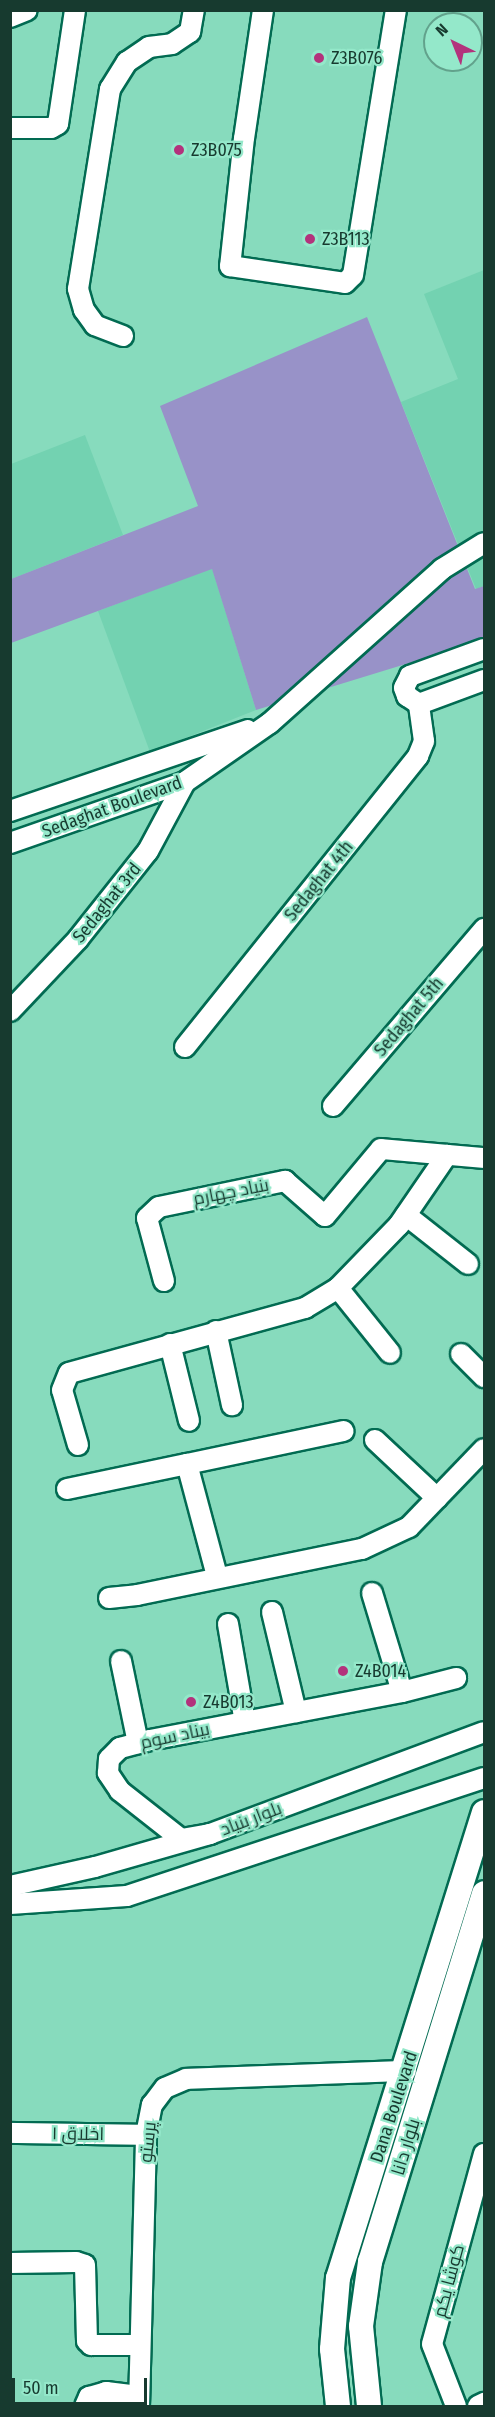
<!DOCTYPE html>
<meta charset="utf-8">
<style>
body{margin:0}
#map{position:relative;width:495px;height:2417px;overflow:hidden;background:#87dbbd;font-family:"Fira Sans Condensed",Cairo,sans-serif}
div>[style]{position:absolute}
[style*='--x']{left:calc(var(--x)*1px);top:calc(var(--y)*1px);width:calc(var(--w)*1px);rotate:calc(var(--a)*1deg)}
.built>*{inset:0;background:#73d2b1}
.green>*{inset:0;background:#9892c8}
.roads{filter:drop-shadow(2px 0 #026b52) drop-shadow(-2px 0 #026b52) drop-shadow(0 2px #026b52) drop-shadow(0 -2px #026b52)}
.minor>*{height:20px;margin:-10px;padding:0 10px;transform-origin:10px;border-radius:10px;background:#fff}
.tertiary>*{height:24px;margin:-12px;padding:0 12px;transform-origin:12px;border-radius:12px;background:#fff}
.dots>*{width:16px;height:16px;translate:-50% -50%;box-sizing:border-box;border:3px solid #94e8ca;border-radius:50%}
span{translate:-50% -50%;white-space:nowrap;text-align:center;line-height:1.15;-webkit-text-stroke:4.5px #94e8ca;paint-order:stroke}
.poi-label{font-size:18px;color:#173a2f}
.left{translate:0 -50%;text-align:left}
.street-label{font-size:18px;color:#173a2f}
.frame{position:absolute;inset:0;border:12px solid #173a2f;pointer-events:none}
.north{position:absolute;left:423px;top:12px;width:60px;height:60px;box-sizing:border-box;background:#94e8ca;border:2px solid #62a28c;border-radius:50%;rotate:317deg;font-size:16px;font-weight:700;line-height:24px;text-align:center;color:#173a2f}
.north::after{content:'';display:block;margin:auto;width:21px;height:27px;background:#b3327c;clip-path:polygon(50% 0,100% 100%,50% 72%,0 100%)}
.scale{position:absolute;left:12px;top:2378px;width:135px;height:27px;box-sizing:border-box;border:3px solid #173a2f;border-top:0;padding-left:8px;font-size:18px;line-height:21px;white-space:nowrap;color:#173a2f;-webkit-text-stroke:4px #94e8ca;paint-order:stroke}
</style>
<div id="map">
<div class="built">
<div style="clip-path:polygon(484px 270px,484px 586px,476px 589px,401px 402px,458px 379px,424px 294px)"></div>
<div style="clip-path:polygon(85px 435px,123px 535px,11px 579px,11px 464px)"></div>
<div style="clip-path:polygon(212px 568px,256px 710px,150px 752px,98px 611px)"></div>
</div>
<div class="green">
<div style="clip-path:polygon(367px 317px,475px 589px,484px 586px,484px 640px,256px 710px,212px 569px,11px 643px,11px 579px,198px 506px,160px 406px)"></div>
</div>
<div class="roads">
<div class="minor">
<div style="--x:263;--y:10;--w:129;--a:98.4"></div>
<div style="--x:244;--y:138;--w:129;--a:96.2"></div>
<div style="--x:230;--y:266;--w:116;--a:8.4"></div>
<div style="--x:345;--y:283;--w:11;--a:-45"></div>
<div style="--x:353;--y:275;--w:268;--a:-80.8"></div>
<div style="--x:10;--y:17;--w:18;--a:-22"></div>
<div style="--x:10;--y:128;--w:41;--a:0"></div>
<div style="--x:51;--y:128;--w:8;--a:-30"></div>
<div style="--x:58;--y:124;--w:115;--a:-81.5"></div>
<div style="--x:123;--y:336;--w:30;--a:-159"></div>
<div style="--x:95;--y:325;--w:19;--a:-126"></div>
<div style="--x:84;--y:310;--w:22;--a:-106"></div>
<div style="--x:78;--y:289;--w:203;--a:-80.9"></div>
<div style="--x:110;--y:89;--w:32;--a:-58"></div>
<div style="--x:127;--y:62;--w:27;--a:-34"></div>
<div style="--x:149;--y:47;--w:23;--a:-7"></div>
<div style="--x:172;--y:44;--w:22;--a:-34"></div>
<div style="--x:190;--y:32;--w:22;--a:-80"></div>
<div style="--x:484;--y:649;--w:79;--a:160"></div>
<div style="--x:410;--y:676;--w:13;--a:117"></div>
<div style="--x:404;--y:688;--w:9;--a:69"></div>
<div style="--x:407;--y:696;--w:14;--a:34"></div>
<div style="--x:419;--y:704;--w:69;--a:-20.3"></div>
<div style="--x:10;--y:811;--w:251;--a:-18.8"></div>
<div style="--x:10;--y:843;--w:185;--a:-19.2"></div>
<div style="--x:185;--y:782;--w:103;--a:-34.8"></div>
<div style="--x:270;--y:723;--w:231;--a:-41.8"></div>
<div style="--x:442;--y:569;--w:49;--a:-31.8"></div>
<div style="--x:10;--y:1011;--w:99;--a:-46.6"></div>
<div style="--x:78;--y:939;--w:112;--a:-51.5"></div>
<div style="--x:148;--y:851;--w:78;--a:-61.8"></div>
<div style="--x:185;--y:1047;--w:373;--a:-51.3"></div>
<div style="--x:418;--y:756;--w:16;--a:-68"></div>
<div style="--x:424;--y:741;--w:37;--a:-98"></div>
<div style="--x:333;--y:1106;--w:233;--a:-49.5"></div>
<div style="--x:406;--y:1215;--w:79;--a:38.3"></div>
<div style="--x:164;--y:1281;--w:65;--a:-105.1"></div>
<div style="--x:147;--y:1218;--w:16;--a:-43"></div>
<div style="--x:159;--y:1207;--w:129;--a:-11.7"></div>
<div style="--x:285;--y:1181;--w:53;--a:41.2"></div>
<div style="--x:325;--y:1216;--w:87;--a:-50.1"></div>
<div style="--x:381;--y:1149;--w:103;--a:5"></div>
<div style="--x:338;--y:1288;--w:83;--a:51.3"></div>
<div style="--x:216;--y:1331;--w:76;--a:77.8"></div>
<div style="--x:170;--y:1344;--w:79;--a:76.1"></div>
<div style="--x:461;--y:1354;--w:33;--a:45"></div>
<div style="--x:375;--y:1440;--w:85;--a:43.1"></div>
<div style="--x:78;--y:1445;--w:57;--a:-106.2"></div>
<div style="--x:62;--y:1390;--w:18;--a:-68"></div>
<div style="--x:69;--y:1373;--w:245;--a:-15.4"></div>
<div style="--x:305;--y:1308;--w:39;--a:-31"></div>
<div style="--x:338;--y:1288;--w:88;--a:-45.9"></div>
<div style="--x:399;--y:1225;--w:85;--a:-55.6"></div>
<div style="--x:187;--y:1464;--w:160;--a:-11.9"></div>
<div style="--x:67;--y:1489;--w:123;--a:-11.8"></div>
<div style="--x:187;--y:1464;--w:116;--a:75"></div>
<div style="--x:372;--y:1593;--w:103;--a:73.1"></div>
<div style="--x:109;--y:1598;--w:28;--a:-6"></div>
<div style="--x:137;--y:1595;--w:230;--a:-11.6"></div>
<div style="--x:362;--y:1549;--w:52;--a:-25.1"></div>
<div style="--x:409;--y:1527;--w:108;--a:-46.1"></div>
<div style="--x:272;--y:1612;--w:103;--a:76.5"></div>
<div style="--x:228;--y:1624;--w:99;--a:80.2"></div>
<div style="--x:121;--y:1661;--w:84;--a:78.3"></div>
<div style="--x:210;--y:1834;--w:29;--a:170"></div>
<div style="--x:181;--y:1839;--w:78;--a:-141.8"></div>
<div style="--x:120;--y:1791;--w:22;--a:-124"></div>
<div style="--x:108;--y:1773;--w:14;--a:-86"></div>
<div style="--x:109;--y:1759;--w:16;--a:-45"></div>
<div style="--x:120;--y:1748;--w:31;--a:-15"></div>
<div style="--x:150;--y:1740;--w:257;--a:-10.8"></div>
<div style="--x:402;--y:1692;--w:56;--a:-14.5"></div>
<div style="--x:10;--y:1886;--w:87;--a:-12.6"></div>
<div style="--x:95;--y:1867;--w:120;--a:-16"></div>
<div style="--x:210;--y:1834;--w:292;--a:-20.4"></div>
<div style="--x:10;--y:1904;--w:117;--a:-3.9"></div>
<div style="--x:127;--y:1896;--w:376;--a:-18.3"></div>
<div style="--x:10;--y:2133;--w:136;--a:0.8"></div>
<div style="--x:10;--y:2263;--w:66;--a:-0.9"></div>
<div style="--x:76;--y:2262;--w:9;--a:18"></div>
<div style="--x:85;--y:2265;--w:76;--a:88.5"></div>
<div style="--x:87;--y:2341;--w:6;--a:45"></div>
<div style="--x:91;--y:2345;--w:49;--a:0"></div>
<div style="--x:85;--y:2406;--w:10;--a:-66"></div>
<div style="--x:89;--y:2397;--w:18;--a:-16"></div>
<div style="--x:106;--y:2392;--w:33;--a:7"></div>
<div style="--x:139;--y:2406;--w:271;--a:-88.5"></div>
<div style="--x:146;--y:2135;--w:31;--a:-79"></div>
<div style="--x:152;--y:2105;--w:21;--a:-53"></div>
<div style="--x:165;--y:2088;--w:23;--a:-23"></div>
<div style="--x:186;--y:2079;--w:220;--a:-2.1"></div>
<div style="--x:456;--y:2406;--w:66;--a:-111.2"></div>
<div style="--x:432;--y:2344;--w:197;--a:-74.7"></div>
<div style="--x:478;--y:2406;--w:7;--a:-27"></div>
</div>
<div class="tertiary">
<div style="--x:338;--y:2406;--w:57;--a:-96"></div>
<div style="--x:332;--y:2349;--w:71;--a:-85.2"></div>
<div style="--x:338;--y:2278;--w:488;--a:-72.6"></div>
<div style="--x:369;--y:2406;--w:80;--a:-95.7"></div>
<div style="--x:361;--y:2326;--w:65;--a:-82"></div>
<div style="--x:370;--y:2262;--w:386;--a:-72.8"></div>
</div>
</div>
<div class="dots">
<div style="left:319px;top:58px;background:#b3327c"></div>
<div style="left:179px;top:150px;background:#b3327c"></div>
<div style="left:310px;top:239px;background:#b3327c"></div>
<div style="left:343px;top:1671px;background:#b3327c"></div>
<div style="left:191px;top:1702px;background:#b3327c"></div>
</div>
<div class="poi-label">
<span class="left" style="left:331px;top:58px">Z3B076</span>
<span class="left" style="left:191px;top:150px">Z3B075</span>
<span class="left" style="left:322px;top:239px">Z3B113</span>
<span class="left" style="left:355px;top:1671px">Z4B014</span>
<span class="left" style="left:203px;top:1702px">Z4B013</span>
</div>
<div class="street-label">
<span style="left:112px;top:807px;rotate:-20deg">Sedaghat Boulevard</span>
<span style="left:319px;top:881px;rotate:-51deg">Sedaghat 4th</span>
<span style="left:107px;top:903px;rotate:-51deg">Sedaghat 3rd</span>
<span style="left:409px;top:1017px;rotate:-50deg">Sedaghat 5th</span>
<span style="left:231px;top:1192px;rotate:-11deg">بنیاد چهارم</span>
<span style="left:175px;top:1736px;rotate:-12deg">بیناد سوم</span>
<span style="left:251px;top:1819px;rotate:-21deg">بلوار بنیاد</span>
<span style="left:394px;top:2107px;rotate:-72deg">Dana Boulevard</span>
<span style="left:78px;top:2134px;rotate:1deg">اخلاق ۱</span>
<span style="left:148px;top:2142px;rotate:-84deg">پرستو</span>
<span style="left:406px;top:2147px;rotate:-73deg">بلوار دانا</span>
<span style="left:449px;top:2281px;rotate:-75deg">کوشا یکم</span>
</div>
<div class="frame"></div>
<div class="north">N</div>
<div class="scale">50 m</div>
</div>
